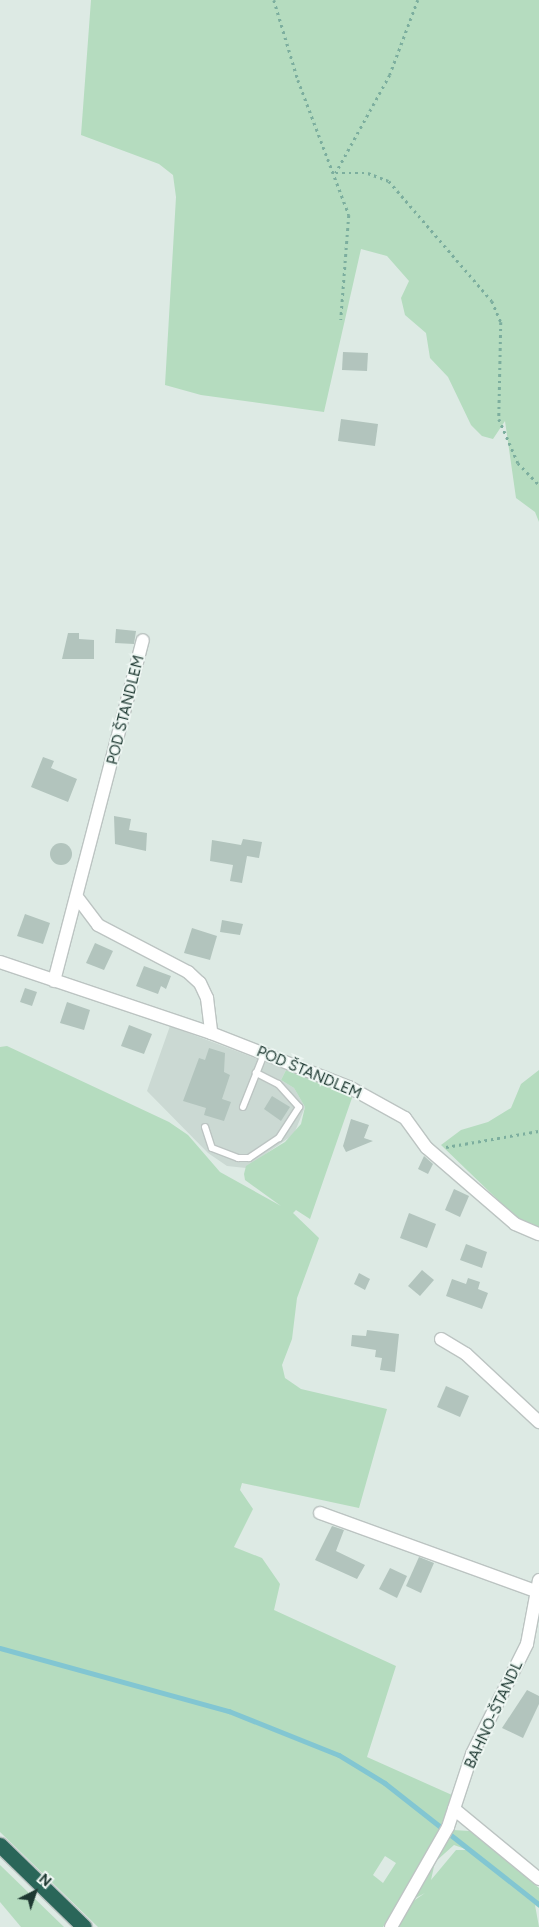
<!DOCTYPE html>
<meta charset="utf-8">
<style>
body{margin:0}
#map{position:relative;width:539px;height:1927px;overflow:hidden;background:#ddeae4;font-family:Figtree,sans-serif}
div>[style]{position:absolute}
[style*='--x']{left:calc(var(--x)*1px);top:calc(var(--y)*1px);width:calc(var(--w)*1px);rotate:calc(var(--a)*1deg)}
.built>*{inset:0;background:#cbd9d3}
.green>*{inset:0;background:#b5dcbf}
.stream>*{height:4.5px;margin:-2.25px;padding:0 2.25px;transform-origin:2.25px;border-radius:2.25px;background:#82c6d2}
.building>*{inset:0;background:#b2c4bd}
.round{border-radius:50%}
.path>*{height:2.5px;margin-top:-1.25px;transform-origin:0;background:repeating-linear-gradient(90deg,#7cae9e 0 2.5px,transparent 0 6.5px)}
.roads{filter:drop-shadow(1px 0 #bcc4c2) drop-shadow(-1px 0 #bcc4c2) drop-shadow(0 1px #bcc4c2) drop-shadow(0 -1px #bcc4c2)}
.service>*{height:6px;margin:-3px;padding:0 3px;transform-origin:3px;border-radius:3px;background:#fff}
.minor>*{height:12px;margin:-6px;padding:0 6px;transform-origin:6px;border-radius:6px;background:#fff}
.motorway>*{height:15px;margin:-7.5px;padding:0 7.5px;transform-origin:7.5px;border-radius:7.5px;background:#2a6659}
span{translate:-50% -50%;white-space:nowrap;text-align:center;line-height:1.15;-webkit-text-stroke:4px #edf6f2;paint-order:stroke}
.street-label{font-size:15px;color:#1e3932}
.north{position:absolute;left:10px;top:1867px;width:50px;height:50px;-webkit-text-stroke:4px #edf6f2;paint-order:stroke;rotate:41deg;font-size:14px;font-weight:700;line-height:20px;text-align:center;color:#1e3932}
.north::after{content:'';display:block;margin:auto;width:18px;height:22px;background:#1e3932;clip-path:polygon(50% 0,100% 100%,50% 72%,0 100%)}
</style>
<div id="map">
<div class="built">
<div style="clip-path:polygon(170px 1026px,286px 1070px,281px 1080px,294px 1088px,305px 1107px,294px 1134px,246px 1168px,227px 1166px,208px 1153px,147px 1091px)"></div>
</div>
<div class="green">
<div style="clip-path:polygon(91px 0,539px 0,539px 522px,535px 512px,516px 498px,505px 421px,493px 439px,482px 436px,471px 425px,448px 377px,430px 358px,426px 333px,405px 315px,401px 298px,409px 281px,387px 256px,361px 249px,324px 412px,201px 395px,165px 385px,176px 197px,173px 175px,159px 164px,81px 135px)"></div>
<div style="clip-path:polygon(evenodd,7px 1046px,169px 1122px,188px 1135px,220px 1172px,281px 1206px,245px 1180px,244px 1174px,246px 1166px,285px 1142px,301px 1124px,305px 1107px,294px 1088px,281px 1080px,286px 1070px,353px 1095px,310px 1219px,296px 1210px,293px 1213px,319px 1238px,297px 1298px,292px 1339px,282px 1365px,285px 1378px,301px 1389px,387px 1409px,359px 1508px,242px 1483px,240px 1490px,253px 1509px,234px 1547px,262px 1558px,280px 1584px,274px 1610px,396px 1666px,367px 1757px,452px 1795px,443px 1824px,383px 1927px,98px 1927px,0 1832px,0 1047px,7px 1046px,385px 1856px,396px 1863px,383px 1883px,373px 1875px,385px 1856px)"></div>
<div style="clip-path:polygon(539px 1070px,539px 1231px,525px 1226px,441px 1145px,461px 1130px,488px 1122px,511px 1108px,521px 1084px)"></div>
<div style="clip-path:polygon(evenodd,453px 1830px,470px 1831px,539px 1888px,539px 1908px,535px 1905px,539px 1927px,396px 1927px,412px 1902px,425px 1893px,412px 1900px,453px 1830px,454px 1845px,468px 1850px,456px 1850px,431px 1880px,435px 1862px,454px 1845px)"></div>
<div style="clip-path:polygon(0 1865px,64px 1927px,21px 1927px,0 1902px)"></div>
</div>
<div class="stream">
<div style="--x:0;--y:1648;--w:238;--a:15.4"></div>
<div style="--x:229;--y:1711;--w:118;--a:21.8"></div>
<div style="--x:339;--y:1755;--w:54;--a:31.3"></div>
<div style="--x:385;--y:1783;--w:196;--a:38.2"></div>
</div>
<div class="building">
<div style="clip-path:polygon(343px 352px,368px 353px,367px 371px,342px 370px)"></div>
<div style="clip-path:polygon(341px 419px,378px 424px,375px 446px,338px 441px)"></div>
<div style="clip-path:polygon(116px 629px,136px 631px,134px 644px,115px 643px)"></div>
<div style="clip-path:polygon(68px 633px,79px 633px,79px 639px,94px 640px,94px 659px,62px 659px)"></div>
<div style="clip-path:polygon(43px 757px,54px 761px,51px 768px,77px 779px,68px 802px,31px 787px)"></div>
<div style="clip-path:polygon(114px 816px,131px 819px,129px 830px,147px 833px,146px 851px,115px 844px)"></div>
<div style="clip-path:polygon(243px 839px,262px 842px,259px 858px,247px 856px,242px 883px,230px 881px,233px 865px,210px 861px,212px 840px,241px 845px)"></div>
<div class="round" style="left:50px;top:843px;width:22px;height:22px"></div>
<div style="clip-path:polygon(25px 914px,50px 923px,43px 944px,17px 936px)"></div>
<div style="clip-path:polygon(222px 920px,243px 924px,240px 935px,220px 932px)"></div>
<div style="clip-path:polygon(192px 928px,217px 936px,210px 960px,184px 953px)"></div>
<div style="clip-path:polygon(95px 943px,113px 951px,104px 970px,86px 963px)"></div>
<div style="clip-path:polygon(144px 966px,171px 976px,166px 989px,161px 986px,158px 994px,136px 986px)"></div>
<div style="clip-path:polygon(25px 988px,37px 992px,32px 1006px,20px 1002px)"></div>
<div style="clip-path:polygon(67px 1002px,90px 1010px,84px 1030px,60px 1023px)"></div>
<div style="clip-path:polygon(129px 1025px,152px 1034px,144px 1054px,121px 1046px)"></div>
<div style="clip-path:polygon(209px 1048px,225px 1053px,224px 1072px,230px 1075px,222px 1099px,231px 1102px,224px 1121px,204px 1115px,206px 1108px,183px 1101px,199px 1058px,205px 1060px)"></div>
<div style="clip-path:polygon(272px 1096px,290px 1107px,281px 1121px,264px 1109px)"></div>
<div style="clip-path:polygon(351px 1119px,369px 1125px,364px 1138px,373px 1141px,346px 1152px,343px 1146px)"></div>
<div style="clip-path:polygon(424px 1156px,433px 1164px,428px 1174px,418px 1169px)"></div>
<div style="clip-path:polygon(454px 1189px,469px 1196px,460px 1217px,445px 1210px)"></div>
<div style="clip-path:polygon(409px 1213px,436px 1224px,427px 1248px,400px 1238px)"></div>
<div style="clip-path:polygon(466px 1244px,487px 1252px,482px 1268px,460px 1260px)"></div>
<div style="clip-path:polygon(422px 1270px,434px 1280px,420px 1296px,408px 1286px)"></div>
<div style="clip-path:polygon(359px 1273px,370px 1279px,365px 1290px,354px 1284px)"></div>
<div style="clip-path:polygon(468px 1278px,480px 1282px,478px 1289px,488px 1293px,482px 1309px,446px 1296px,452px 1279px,466px 1284px)"></div>
<div style="clip-path:polygon(367px 1330px,399px 1334px,395px 1372px,380px 1370px,382px 1358px,375px 1357px,376px 1350px,351px 1346px,352px 1335px,366px 1336px)"></div>
<div style="clip-path:polygon(446px 1386px,469px 1396px,460px 1417px,437px 1407px)"></div>
<div style="clip-path:polygon(332px 1526px,344px 1530px,336px 1551px,365px 1565px,357px 1579px,315px 1560px)"></div>
<div style="clip-path:polygon(419px 1557px,434px 1563px,421px 1593px,406px 1586px)"></div>
<div style="clip-path:polygon(390px 1568px,407px 1576px,397px 1598px,379px 1589px)"></div>
<div style="clip-path:polygon(527px 1690px,539px 1696px,539px 1704px,523px 1738px,502px 1728px)"></div>
</div>
<div class="path">
<div style="--x:274;--y:0;--w:84;--a:73.3"></div>
<div style="--x:298;--y:80;--w:144;--a:69.3"></div>
<div style="--x:349;--y:215;--w:105;--a:94.4"></div>
<div style="--x:418;--y:0;--w:80;--a:110.5"></div>
<div style="--x:390;--y:75;--w:112;--a:118.9"></div>
<div style="--x:336;--y:173;--w:32;--a:0"></div>
<div style="--x:368;--y:173;--w:22;--a:21"></div>
<div style="--x:389;--y:181;--w:158;--a:49.4"></div>
<div style="--x:492;--y:301;--w:23;--a:67"></div>
<div style="--x:501;--y:322;--w:97;--a:91.2"></div>
<div style="--x:499;--y:419;--w:48;--a:66.6"></div>
<div style="--x:518;--y:463;--w:30;--a:46"></div>
<div style="--x:446;--y:1147;--w:94;--a:-9.8"></div>
</div>
<div class="roads">
<div class="service">
<div style="--x:243;--y:1107;--w:57;--a:-68.4"></div>
<div style="--x:205;--y:1127;--w:22;--a:72"></div>
<div style="--x:212;--y:1148;--w:28;--a:21"></div>
<div style="--x:238;--y:1158;--w:11;--a:0"></div>
<div style="--x:249;--y:1158;--w:36;--a:-34"></div>
<div style="--x:279;--y:1138;--w:37;--a:-57"></div>
<div style="--x:299;--y:1107;--w:31;--a:-132"></div>
<div style="--x:278;--y:1084;--w:25;--a:-153"></div>
</div>
<div class="minor">
<div style="--x:77;--y:897;--w:35;--a:53"></div>
<div style="--x:98;--y:925;--w:102;--a:27.6"></div>
<div style="--x:188;--y:972;--w:16;--a:43"></div>
<div style="--x:200;--y:983;--w:17;--a:65"></div>
<div style="--x:207;--y:998;--w:35;--a:83"></div>
<div style="--x:0;--y:962;--w:223;--a:18.6"></div>
<div style="--x:211;--y:1033;--w:148;--a:21.4"></div>
<div style="--x:349;--y:1087;--w:64;--a:29"></div>
<div style="--x:405;--y:1118;--w:37;--a:54"></div>
<div style="--x:427;--y:1148;--w:116;--a:40.8"></div>
<div style="--x:515;--y:1224;--w:26;--a:23"></div>
<div style="--x:54;--y:981;--w:352;--a:-75.4"></div>
<div style="--x:441;--y:1339;--w:29;--a:31"></div>
<div style="--x:466;--y:1354;--w:100;--a:43"></div>
<div style="--x:320;--y:1513;--w:230;--a:19.9"></div>
<div style="--x:454;--y:1809;--w:110;--a:39.5"></div>
<div style="--x:391;--y:1927;--w:115;--a:-60.3"></div>
<div style="--x:448;--y:1827;--w:77;--a:-71.8"></div>
<div style="--x:472;--y:1754;--w:123;--a:-63.4"></div>
<div style="--x:527;--y:1644;--w:65;--a:-79.4"></div>
</div>
<div class="motorway">
<div style="--x:0;--y:1845;--w:117;--a:44.3"></div>
</div>
</div>
<div class="street-label">
<span style="left:126px;top:710px;rotate:-76deg">POD ŠTANDLEM</span>
<span style="left:309px;top:1073px;rotate:23deg">POD ŠTANDLEM</span>
<span style="left:494px;top:1715px;rotate:-65deg">BAHNO-ŠTANDL</span>
</div>
<div class="north">N</div>
</div>
